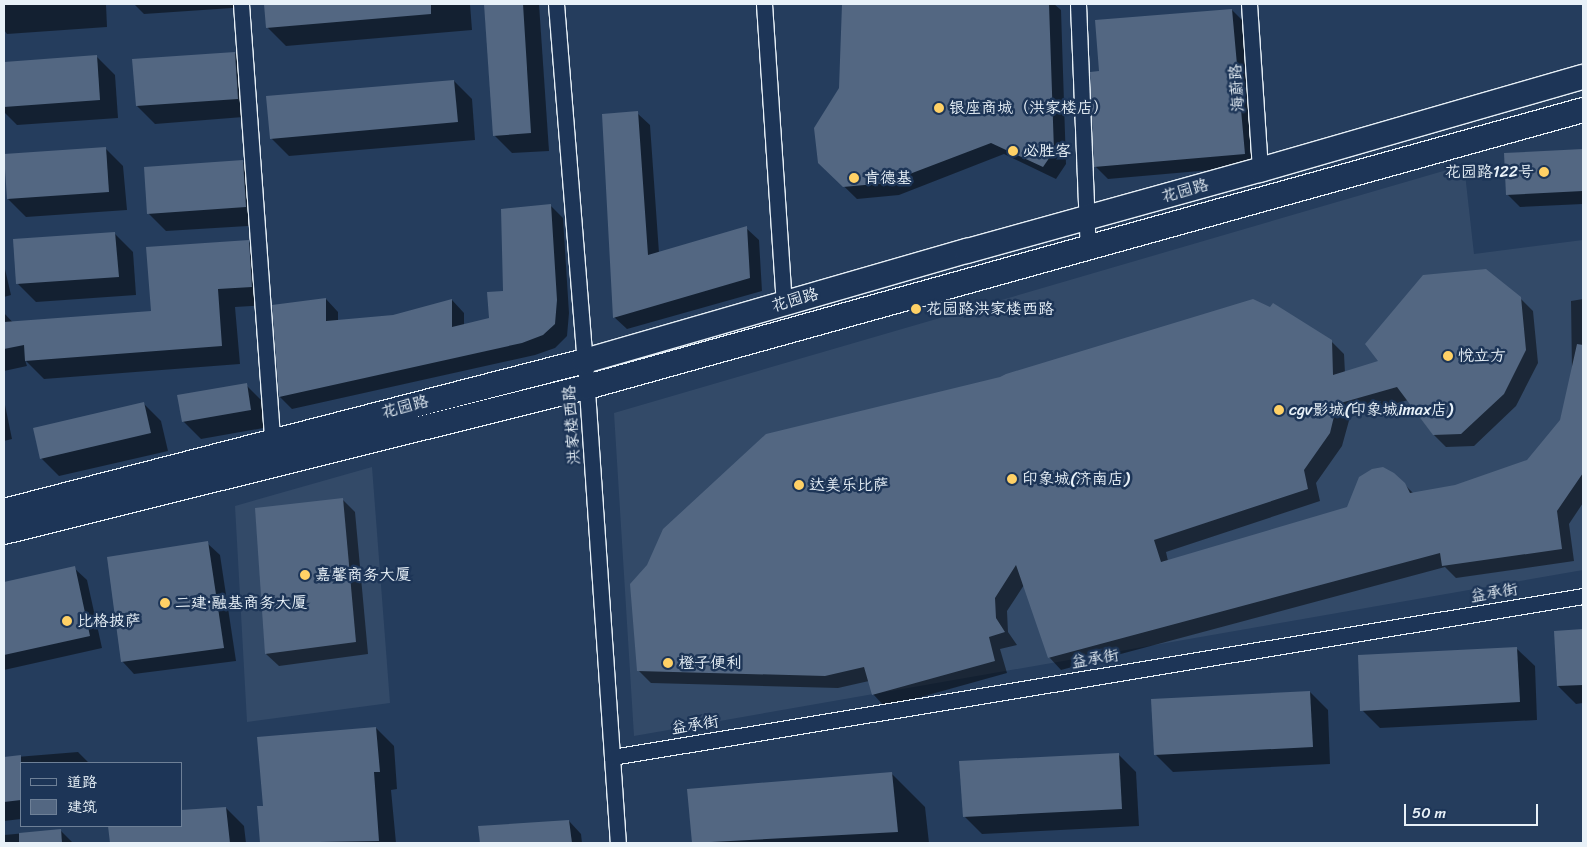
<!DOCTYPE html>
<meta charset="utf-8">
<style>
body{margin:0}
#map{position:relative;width:1587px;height:847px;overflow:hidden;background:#253d5d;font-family:Sriracha,"LXGW WenKai TC",sans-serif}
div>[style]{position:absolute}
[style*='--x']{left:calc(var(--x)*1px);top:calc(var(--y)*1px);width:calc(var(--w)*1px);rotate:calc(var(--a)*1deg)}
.built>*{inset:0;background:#334a68}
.shadow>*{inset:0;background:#0007}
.building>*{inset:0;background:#536782}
.roads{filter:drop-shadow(1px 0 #e8f1f8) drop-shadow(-1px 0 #e8f1f8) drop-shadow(0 1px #e8f1f8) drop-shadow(0 -1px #e8f1f8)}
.street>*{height:15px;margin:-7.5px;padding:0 7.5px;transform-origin:7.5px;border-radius:7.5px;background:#1d3557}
.primary>*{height:24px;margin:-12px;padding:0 12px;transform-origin:12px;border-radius:12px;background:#1d3557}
.dots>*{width:14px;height:14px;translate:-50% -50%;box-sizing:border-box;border:2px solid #1d3557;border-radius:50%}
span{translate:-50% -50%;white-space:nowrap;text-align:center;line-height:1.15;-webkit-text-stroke:5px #1d3557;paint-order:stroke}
.street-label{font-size:16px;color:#e8f1f8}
.poi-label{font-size:16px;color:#e8f1f8}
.left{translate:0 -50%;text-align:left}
.right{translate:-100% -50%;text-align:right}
.frame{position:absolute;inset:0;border:5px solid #e8f1f8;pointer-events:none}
.legend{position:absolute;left:20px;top:762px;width:162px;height:65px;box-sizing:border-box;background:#1d3557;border:1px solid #6e8097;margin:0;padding:6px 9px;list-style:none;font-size:15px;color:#e8f1f8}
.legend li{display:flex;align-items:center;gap:10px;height:25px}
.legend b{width:25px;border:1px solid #6e8097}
.scale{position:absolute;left:1404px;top:804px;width:134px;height:22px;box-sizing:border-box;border:2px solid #e8f1f8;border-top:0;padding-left:6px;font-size:15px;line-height:18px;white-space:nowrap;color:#e8f1f8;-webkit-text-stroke:4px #1d3557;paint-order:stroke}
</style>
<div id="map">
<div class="built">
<div style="clip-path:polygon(1464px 165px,1474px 254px,1583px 240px,1583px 570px,634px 736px,614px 413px)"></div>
<div style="clip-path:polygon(372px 467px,390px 703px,247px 722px,235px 506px)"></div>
</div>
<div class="shadow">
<div style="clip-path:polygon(4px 4px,106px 4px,107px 27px,7px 34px,4px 30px)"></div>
<div style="clip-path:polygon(134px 4px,247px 4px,247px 7px,144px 14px)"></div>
<div style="clip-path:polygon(265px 4px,470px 4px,472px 30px,286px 46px,268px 28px)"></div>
<div style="clip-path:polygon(486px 4px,539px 4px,549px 151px,512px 153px,494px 135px)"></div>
<div style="clip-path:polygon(844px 4px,1054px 4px,1061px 10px,1066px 164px,1056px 179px,1004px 154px,899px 195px,857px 199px,819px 162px,840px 88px)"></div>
<div style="clip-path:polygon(1232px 10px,1244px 22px,1257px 166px,1108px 179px,1095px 166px,1101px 73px)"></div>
<div style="clip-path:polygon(235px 53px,253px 71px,256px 116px,155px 124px,137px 106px)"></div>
<div style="clip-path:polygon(97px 57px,115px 75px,118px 118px,17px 125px,4px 112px,4px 63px)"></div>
<div style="clip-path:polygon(454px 81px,472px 99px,475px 140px,289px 156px,271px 138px)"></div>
<div style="clip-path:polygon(637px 113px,650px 125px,659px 253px,746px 228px,759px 240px,762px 291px,627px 329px,614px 317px)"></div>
<div style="clip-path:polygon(105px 148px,123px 166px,127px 210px,26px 217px,8px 199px)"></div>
<div style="clip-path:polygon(1583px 150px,1583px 204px,1520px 207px,1507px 194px,1505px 154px)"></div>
<div style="clip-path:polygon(242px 161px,260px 179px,264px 225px,166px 231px,148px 213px)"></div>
<div style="clip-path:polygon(550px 205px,563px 218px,569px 313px,567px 336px,555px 348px,535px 355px,292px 409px,280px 397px,326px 299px,338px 312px,338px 321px,393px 316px,452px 300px,464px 313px,464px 325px,490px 319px)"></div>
<div style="clip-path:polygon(115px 234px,133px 252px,136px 295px,36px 302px,18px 284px)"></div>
<div style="clip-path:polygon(248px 241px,266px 260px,269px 305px,235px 307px,240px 364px,44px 379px,25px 360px,27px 366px,4px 371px,4px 313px,18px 328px,152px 312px)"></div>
<div style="clip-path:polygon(4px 265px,11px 295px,4px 297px)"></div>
<div style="clip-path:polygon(1520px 298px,1533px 311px,1538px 363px,1516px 406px,1474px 446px,1446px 447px,1433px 434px,1408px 400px,1350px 417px,1342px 446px,1316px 483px,1320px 501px,1166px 552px,1168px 561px,1348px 508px,1394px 474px,1414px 494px,1456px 486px,1528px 461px,1561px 420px,1572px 372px,1571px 301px,1583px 299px,1583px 503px,1569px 524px,1574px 561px,1456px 578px,1445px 567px,1061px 670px,1049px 657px,1024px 585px,1007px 611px,1008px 632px,1017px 645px,1000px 649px,1007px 673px,885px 707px,873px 694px,869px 681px,838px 688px,651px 683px,638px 670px,1331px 341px,1344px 354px,1345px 373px,1380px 362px)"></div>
<div style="clip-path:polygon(246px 385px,264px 403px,269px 427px,201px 439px,183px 421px)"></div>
<div style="clip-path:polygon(4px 400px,12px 439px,4px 441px)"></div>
<div style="clip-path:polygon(143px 403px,161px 421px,168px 451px,59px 476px,41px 458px)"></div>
<div style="clip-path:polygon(342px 499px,355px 512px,368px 654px,279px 666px,266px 654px)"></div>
<div style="clip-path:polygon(207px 543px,220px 555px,236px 661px,134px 674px,122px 661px)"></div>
<div style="clip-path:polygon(74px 568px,87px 580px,102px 648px,4px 670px,4px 583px)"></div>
<div style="clip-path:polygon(1583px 630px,1583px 703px,1576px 704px,1558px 686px,1555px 632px)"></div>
<div style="clip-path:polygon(1516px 648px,1535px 666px,1537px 720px,1380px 728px,1362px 710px)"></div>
<div style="clip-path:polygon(1310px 692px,1328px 710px,1330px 764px,1173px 772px,1155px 754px)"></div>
<div style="clip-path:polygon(376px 728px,394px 746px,397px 789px,391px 790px,396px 843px,261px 843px,258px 807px,264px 807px)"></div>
<div style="clip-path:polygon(78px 752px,89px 763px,21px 763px,21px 819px,4px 821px,4px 758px)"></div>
<div style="clip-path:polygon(1118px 754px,1136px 772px,1139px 826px,982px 834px,964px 816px)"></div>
<div style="clip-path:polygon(891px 773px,925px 807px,929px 843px,694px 842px)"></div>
<div style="clip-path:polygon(226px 808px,244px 826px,246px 843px,111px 843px,109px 826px,181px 826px)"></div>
<div style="clip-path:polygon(569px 821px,581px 834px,582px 843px,482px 843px,480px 828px)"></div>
<div style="clip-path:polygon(60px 830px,73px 843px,4px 843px,4px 835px)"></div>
</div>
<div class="building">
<div style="clip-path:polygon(264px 4px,431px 4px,431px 14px,266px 28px)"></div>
<div style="clip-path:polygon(484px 4px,523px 4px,531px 133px,493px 136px)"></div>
<div style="clip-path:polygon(842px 4px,1049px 4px,1054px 151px,1043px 167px,991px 143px,886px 183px,843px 187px,818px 163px,814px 128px,839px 88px)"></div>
<div style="clip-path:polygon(1232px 9px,1245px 154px,1094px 167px,1090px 72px,1099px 71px,1095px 20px)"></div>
<div style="clip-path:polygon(235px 52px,238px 99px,136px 106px,132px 59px)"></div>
<div style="clip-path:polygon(97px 55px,100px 100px,4px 107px,4px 62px)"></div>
<div style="clip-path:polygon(454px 80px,458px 122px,270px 139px,266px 96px)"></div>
<div style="clip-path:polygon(638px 111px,648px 255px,747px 226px,750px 278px,613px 318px,602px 114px)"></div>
<div style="clip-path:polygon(106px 147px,109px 192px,7px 199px,4px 154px)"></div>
<div style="clip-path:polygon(1583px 149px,1583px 191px,1506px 195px,1504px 153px)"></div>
<div style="clip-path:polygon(243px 160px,246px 207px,147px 214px,144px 167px)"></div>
<div style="clip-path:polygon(551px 204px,557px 300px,555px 324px,543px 335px,522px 343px,279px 397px,272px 305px,326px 298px,326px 321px,393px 315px,452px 299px,452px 327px,489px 318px,487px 292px,503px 291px,501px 209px)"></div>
<div style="clip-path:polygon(115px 232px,119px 277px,16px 284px,13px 239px)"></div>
<div style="clip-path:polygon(249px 240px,252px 287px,218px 289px,222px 346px,25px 361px,24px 345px,4px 349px,4px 322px,151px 311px,146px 247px)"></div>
<div style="clip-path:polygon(1486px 269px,1521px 297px,1526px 350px,1504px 394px,1461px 434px,1433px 435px,1397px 387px,1337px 404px,1330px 433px,1304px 470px,1308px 489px,1154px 540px,1161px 562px,1347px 507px,1359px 477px,1372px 469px,1383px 467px,1394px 473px,1405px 483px,1410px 493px,1455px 485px,1527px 460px,1560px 420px,1577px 344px,1583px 345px,1583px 473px,1557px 511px,1562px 549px,1442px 566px,1440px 553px,1048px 658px,1016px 565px,995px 598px,996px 618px,1005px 632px,989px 637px,995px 661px,872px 695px,864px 667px,825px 676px,637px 671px,630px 584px,647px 565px,663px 529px,766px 434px,1000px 377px,1006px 374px,1253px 299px,1270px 307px,1273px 303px,1332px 340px,1333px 375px,1378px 361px,1365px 344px,1423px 275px)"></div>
<div style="clip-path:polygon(247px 383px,251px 410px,182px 422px,177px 395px)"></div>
<div style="clip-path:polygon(144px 402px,151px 433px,40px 459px,33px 428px)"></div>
<div style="clip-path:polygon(343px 498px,356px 642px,265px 654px,255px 508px)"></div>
<div style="clip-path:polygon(208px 541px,224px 648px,121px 662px,107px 557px)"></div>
<div style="clip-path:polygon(75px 566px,90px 636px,4px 655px,4px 582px)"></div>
<div style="clip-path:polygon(1583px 629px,1583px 685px,1557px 686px,1554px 631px)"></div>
<div style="clip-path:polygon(1517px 647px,1520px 702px,1360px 711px,1358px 655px)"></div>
<div style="clip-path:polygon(1310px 691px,1313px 747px,1154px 755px,1151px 699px)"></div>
<div style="clip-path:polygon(376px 727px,380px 772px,374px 772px,379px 841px,260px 843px,257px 806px,263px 806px,257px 737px)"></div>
<div style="clip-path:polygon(1119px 753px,1122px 809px,963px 817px,959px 761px)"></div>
<div style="clip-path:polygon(21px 755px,21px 800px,4px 802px,4px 757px)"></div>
<div style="clip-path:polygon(892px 772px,898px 832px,692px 843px,687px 789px)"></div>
<div style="clip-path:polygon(226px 807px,230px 843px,110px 843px,108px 826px,181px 826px,181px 810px)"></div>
<div style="clip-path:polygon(569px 820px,572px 843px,480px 843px,478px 826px)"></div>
<div style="clip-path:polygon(61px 829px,62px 843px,19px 843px,19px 833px)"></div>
</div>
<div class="roads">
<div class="street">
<div style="--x:241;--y:4;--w:446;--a:85.9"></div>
<div style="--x:556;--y:4;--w:358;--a:85.4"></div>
<div style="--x:585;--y:361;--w:483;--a:86.1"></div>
<div style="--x:764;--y:4;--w:300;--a:86.2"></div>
<div style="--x:1078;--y:4;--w:245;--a:87.7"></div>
<div style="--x:1249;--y:4;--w:166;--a:86.2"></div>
<div style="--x:612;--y:757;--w:984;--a:-9.41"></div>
</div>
<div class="primary">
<div style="--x:4;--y:511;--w:600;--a:-14.48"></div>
<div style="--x:585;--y:361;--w:398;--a:-16.1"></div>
<div style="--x:967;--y:251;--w:304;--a:-15.5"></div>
<div style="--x:1260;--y:170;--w:336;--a:-16.1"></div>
<div style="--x:4;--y:532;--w:601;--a:-13.97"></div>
<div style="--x:587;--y:387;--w:1034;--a:-15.54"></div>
</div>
</div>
<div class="dots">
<div style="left:939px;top:108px;background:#ffd166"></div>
<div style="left:1013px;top:151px;background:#ffd166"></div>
<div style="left:1544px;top:172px;background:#ffd166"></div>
<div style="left:854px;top:178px;background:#ffd166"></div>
<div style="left:916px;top:309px;background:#ffd166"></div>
<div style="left:1448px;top:356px;background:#ffd166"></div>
<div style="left:1279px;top:410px;background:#ffd166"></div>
<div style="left:1012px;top:479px;background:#ffd166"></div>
<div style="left:799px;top:485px;background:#ffd166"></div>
<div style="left:305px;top:575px;background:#ffd166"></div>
<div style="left:165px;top:603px;background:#ffd166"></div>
<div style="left:67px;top:621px;background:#ffd166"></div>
<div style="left:668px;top:663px;background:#ffd166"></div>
</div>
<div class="street-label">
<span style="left:1237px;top:88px;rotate:-94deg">海蔚路</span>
<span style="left:1185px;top:191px;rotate:-16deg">花园路</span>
<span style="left:795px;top:300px;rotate:-16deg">花园路</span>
<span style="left:405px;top:407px;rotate:-15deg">花园路</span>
<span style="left:572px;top:425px;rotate:-94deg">洪家楼西路</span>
<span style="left:1494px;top:593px;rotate:-9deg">益承街</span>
<span style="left:1095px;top:659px;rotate:-9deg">益承街</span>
<span style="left:695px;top:725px;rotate:-9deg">益承街</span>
</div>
<div class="poi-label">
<span class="left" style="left:949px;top:108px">银座商城（洪家楼店）</span>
<span class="left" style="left:1023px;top:151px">必胜客</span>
<span class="right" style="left:1534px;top:172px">花园路122号</span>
<span class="left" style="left:864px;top:178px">肯德基</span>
<span class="left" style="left:926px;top:309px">花园路洪家楼西路</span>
<span class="left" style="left:1458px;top:356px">悦立方</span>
<span class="left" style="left:1289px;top:410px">cgv影城(印象城imax店)</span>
<span class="left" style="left:1022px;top:479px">印象城(济南店)</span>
<span class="left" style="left:809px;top:485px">达美乐比萨</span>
<span class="left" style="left:315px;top:575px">嘉馨商务大厦</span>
<span class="left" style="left:175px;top:603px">二建·融基商务大厦</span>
<span class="left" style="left:77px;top:621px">比格披萨</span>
<span class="left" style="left:678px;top:663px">橙子便利</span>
</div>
<div class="frame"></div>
<ul class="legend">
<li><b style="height:6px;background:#1d3557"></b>道路</li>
<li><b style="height:14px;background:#536782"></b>建筑</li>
</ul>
<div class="scale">50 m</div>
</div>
